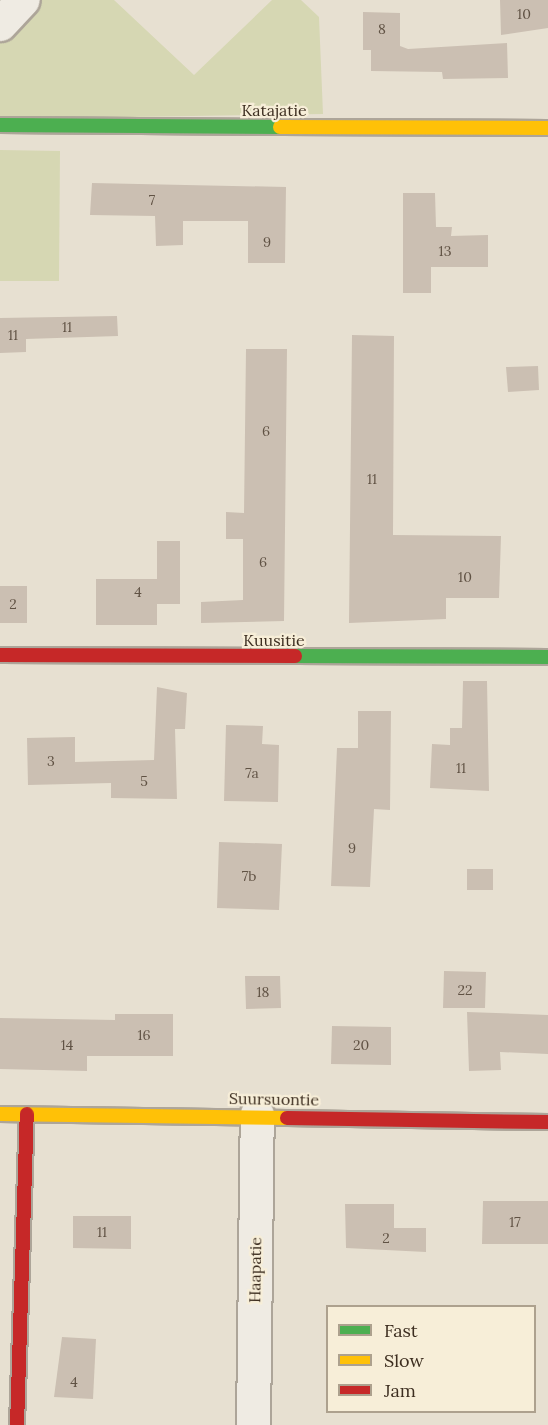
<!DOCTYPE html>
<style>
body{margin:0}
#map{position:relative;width:548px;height:1425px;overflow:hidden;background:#e7e0d1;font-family:Lora,serif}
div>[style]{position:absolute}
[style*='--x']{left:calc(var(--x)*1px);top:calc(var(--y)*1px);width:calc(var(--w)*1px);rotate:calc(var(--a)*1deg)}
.green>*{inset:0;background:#d6d7b3}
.building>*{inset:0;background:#cbbfb2}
.roads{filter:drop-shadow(2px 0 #ada599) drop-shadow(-2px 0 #ada599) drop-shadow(0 2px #ada599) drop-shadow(0 -2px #ada599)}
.street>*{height:33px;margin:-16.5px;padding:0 16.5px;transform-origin:16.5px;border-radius:16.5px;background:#efebe3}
.fast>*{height:14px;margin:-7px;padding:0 7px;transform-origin:7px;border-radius:7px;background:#4caf50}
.slow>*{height:14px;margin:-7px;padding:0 7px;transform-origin:7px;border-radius:7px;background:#ffc107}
.jam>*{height:14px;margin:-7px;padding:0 7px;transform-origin:7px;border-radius:7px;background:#c62828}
span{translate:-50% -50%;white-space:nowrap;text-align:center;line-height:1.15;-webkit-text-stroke:4.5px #f7eed8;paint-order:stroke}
.number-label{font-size:14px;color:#605244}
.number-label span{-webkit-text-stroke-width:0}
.street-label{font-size:16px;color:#3d2e20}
.legend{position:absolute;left:326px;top:1305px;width:210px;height:108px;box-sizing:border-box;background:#f7eed8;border:2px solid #ada18e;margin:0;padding:8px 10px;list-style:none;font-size:18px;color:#3d2e20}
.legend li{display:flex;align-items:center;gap:12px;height:30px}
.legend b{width:30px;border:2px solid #ada18e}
</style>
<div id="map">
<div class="green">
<div style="clip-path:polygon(38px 0,114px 0,194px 75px,272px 0,301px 0,319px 17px,323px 114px,0 119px,0 41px)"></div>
<div style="clip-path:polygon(0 150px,60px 151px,59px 281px,0 281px)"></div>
</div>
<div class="building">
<div style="clip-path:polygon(500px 0,548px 0,548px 28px,501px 35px)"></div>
<div style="clip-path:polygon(363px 12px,400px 13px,400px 46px,408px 49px,507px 43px,508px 78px,443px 79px,442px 72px,371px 71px,371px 50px,363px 50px)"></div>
<div style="clip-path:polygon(92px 183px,286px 187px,285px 263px,248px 263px,248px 221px,183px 221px,183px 245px,156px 246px,155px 216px,90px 215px)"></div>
<div style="clip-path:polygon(403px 193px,435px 193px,436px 227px,452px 227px,451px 236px,488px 235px,488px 267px,431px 267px,431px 293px,403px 293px)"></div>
<div style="clip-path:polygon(117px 316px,118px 336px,26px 339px,26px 352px,0 353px,0 318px)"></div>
<div style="clip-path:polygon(352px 335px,394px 336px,393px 535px,501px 536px,499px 598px,446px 598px,446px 619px,349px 623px)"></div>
<div style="clip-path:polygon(246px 349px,287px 349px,284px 621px,201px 623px,201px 602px,243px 600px,243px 539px,226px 539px,226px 512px,244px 513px)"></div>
<div style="clip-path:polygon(538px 366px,539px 390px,508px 392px,506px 367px)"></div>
<div style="clip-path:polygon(157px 541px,180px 541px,180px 604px,157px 604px,157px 625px,96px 625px,96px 579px,157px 579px)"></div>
<div style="clip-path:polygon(0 586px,27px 586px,27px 623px,0 623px)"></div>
<div style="clip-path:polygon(463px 681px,487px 681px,489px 791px,430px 788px,432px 744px,450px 745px,450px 728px,462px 728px)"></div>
<div style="clip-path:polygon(157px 687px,187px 693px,185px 729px,175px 729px,177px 799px,111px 798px,111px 783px,28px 785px,27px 738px,75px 737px,75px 762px,154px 760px)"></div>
<div style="clip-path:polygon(358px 711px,391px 711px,390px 810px,374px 809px,370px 887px,331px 886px,337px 748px,358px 748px)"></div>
<div style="clip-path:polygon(226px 725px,263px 726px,262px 744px,279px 745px,278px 802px,224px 801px)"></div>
<div style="clip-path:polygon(219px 842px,282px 844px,279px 910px,217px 908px)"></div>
<div style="clip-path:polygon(467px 869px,493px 869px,493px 890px,467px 890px)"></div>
<div style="clip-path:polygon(444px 971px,486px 972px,485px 1008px,443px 1008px)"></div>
<div style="clip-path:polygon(245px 976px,280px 976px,281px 1008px,246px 1009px)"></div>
<div style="clip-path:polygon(467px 1012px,548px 1015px,548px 1054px,500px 1052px,501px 1070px,469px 1071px)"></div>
<div style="clip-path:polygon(115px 1014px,173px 1014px,173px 1056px,87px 1056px,87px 1071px,0 1069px,0 1018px,115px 1020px)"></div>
<div style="clip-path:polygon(332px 1026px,391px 1027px,391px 1065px,331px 1064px)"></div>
<div style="clip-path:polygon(483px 1201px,548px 1201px,548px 1244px,482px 1244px)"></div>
<div style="clip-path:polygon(345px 1204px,394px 1204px,394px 1228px,426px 1228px,426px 1252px,346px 1248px)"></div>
<div style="clip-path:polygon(73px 1216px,131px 1216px,131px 1249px,73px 1248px)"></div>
<div style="clip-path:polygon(62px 1337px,96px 1339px,93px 1399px,54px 1397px)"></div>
</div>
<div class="roads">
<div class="street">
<div style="--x:0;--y:24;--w:33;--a:-47"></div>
<div style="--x:253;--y:1425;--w:311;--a:-89.3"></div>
</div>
<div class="fast">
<div style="--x:0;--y:125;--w:280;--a:0.4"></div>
<div style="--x:295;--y:656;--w:253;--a:0.2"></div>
</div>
<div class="slow">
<div style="--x:280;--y:127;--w:268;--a:0.2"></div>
<div style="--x:0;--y:1114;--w:287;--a:0.8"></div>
</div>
<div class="jam">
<div style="--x:0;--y:655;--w:295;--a:0.2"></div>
<div style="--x:287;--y:1118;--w:261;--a:0.9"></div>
<div style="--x:17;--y:1425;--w:311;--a:-88.2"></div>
</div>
</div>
<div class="number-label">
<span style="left:524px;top:14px">10</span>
<span style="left:382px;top:29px">8</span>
<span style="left:152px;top:200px">7</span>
<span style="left:267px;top:242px">9</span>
<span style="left:445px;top:251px">13</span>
<span style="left:67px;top:327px">11</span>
<span style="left:13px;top:335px">11</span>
<span style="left:266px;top:431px">6</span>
<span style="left:372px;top:479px">11</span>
<span style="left:263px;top:562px">6</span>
<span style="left:465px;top:577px">10</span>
<span style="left:138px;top:592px">4</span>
<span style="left:13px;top:604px">2</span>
<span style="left:51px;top:761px">3</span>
<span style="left:461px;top:768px">11</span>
<span style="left:252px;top:773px">7a</span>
<span style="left:144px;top:781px">5</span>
<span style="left:352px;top:848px">9</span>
<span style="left:249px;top:876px">7b</span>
<span style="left:465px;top:990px">22</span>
<span style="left:263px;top:992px">18</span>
<span style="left:144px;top:1035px">16</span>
<span style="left:67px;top:1045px">14</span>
<span style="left:361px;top:1045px">20</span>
<span style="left:515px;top:1222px">17</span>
<span style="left:102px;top:1232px">11</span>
<span style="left:386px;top:1238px">2</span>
<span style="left:74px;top:1382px">4</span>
</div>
<div class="street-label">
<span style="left:274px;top:110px">Katajatie</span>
<span style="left:274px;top:640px">Kuusitie</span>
<span style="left:274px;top:1099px;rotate:1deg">Suursuontie</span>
<span style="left:255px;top:1270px;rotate:-89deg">Haapatie</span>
</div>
<ul class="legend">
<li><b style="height:8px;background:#4caf50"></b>Fast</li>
<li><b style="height:8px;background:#ffc107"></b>Slow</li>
<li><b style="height:8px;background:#c62828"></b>Jam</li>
</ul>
</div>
